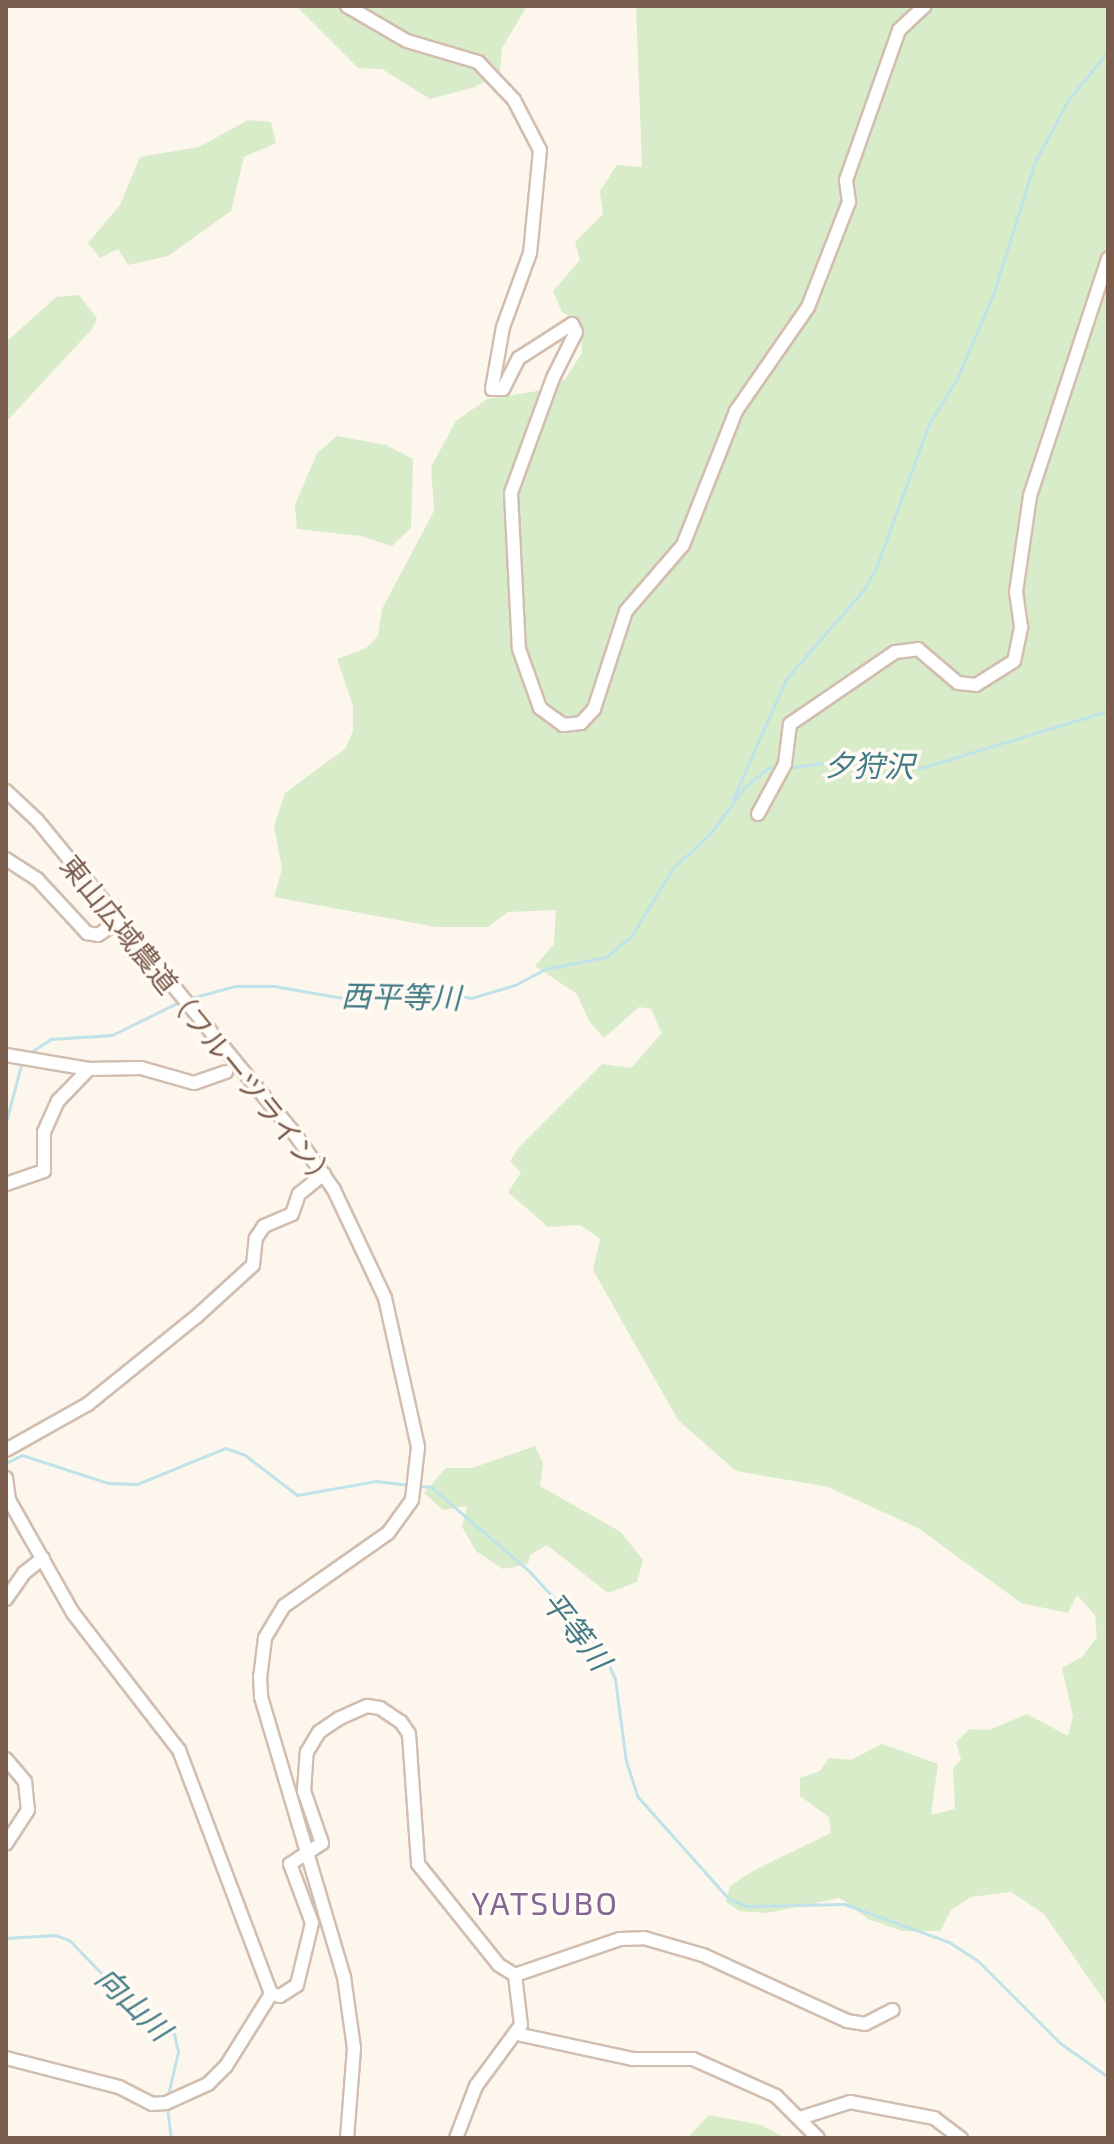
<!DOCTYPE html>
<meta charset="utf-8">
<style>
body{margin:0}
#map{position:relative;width:1114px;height:2144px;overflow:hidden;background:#fdf6ec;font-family:"Exo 2","Noto Sans JP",sans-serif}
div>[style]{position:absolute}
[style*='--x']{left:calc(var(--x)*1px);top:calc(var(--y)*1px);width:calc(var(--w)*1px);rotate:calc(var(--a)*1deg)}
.green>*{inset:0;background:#d8ecc9}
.stream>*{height:3px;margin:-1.5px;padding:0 1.5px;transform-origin:1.5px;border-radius:1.5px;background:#bfe3e8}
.roads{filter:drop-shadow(2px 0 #d1beb0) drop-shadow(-2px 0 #d1beb0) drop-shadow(0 2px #d1beb0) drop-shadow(0 -2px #d1beb0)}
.minor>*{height:12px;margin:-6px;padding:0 6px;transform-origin:6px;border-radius:6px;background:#fff}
span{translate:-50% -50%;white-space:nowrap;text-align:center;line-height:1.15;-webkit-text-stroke:7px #fffaf3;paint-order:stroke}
.street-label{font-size:28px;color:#7a5c4d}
.water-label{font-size:30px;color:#437c86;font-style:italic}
.quarter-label{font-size:32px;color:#846695;letter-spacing:2px}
.frame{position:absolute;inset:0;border:8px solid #7a5c4d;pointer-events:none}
</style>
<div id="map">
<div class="green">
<div style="clip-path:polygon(296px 6px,527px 6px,502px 48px,500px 72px,475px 87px,430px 99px,382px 69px,358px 68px)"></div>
<div style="clip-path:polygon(636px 6px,1108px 6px,1108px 2006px,1044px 1914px,1011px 1892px,971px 1897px,951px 1910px,940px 1931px,902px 1931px,868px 1919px,840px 1898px,767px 1913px,739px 1911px,726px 1902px,730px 1886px,753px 1871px,831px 1833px,829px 1817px,800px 1796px,800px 1778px,820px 1771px,829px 1758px,851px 1760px,882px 1744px,938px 1764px,931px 1815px,955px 1809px,953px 1768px,961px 1760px,956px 1742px,970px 1729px,989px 1730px,1027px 1714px,1068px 1736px,1073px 1716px,1062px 1668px,1082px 1657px,1097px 1637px,1095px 1615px,1077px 1595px,1068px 1613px,1021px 1603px,918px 1528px,828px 1487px,736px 1471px,678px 1420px,593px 1270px,600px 1239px,580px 1225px,548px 1227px,508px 1192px,521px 1173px,510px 1161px,520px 1146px,602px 1064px,631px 1068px,662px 1033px,651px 1009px,639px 1007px,604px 1038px,589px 1021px,577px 994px,535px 966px,554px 944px,556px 910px,508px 912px,488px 927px,436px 927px,274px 897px,282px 869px,274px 826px,285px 793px,345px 749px,353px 731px,353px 705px,337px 659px,366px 648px,378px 636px,382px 609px,434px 511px,431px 467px,456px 421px,487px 399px,537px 391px,565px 379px,582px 353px,579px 322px,562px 312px,553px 291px,580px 260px,575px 242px,603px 214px,600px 191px,617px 165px,642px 167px)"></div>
<div style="clip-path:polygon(248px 120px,271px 122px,276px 143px,244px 157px,231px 211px,168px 256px,128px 265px,118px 249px,100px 258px,88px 243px,120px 205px,140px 157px,199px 147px)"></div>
<div style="clip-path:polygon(79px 295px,97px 318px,92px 329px,6px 422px,6px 342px,56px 297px)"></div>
<div style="clip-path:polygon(337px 436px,386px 445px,413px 459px,411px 528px,392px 546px,361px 536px,297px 529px,295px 505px,317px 453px)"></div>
<div style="clip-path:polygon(535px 1446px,543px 1463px,540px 1486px,621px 1532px,643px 1560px,637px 1582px,608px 1593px,547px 1545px,530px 1555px,528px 1564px,503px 1569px,476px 1551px,462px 1527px,467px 1506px,443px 1510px,424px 1493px,446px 1468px,472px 1468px)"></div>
<div style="clip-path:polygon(709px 2115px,761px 2125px,786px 2138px,687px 2138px)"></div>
</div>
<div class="stream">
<div style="--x:786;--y:768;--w:63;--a:-7.4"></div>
<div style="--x:848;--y:760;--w:73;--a:6.3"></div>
<div style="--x:921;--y:768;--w:195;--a:-17"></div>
<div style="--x:733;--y:799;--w:131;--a:-66.2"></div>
<div style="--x:786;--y:679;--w:121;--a:-49"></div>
<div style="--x:865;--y:588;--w:26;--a:-62"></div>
<div style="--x:877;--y:565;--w:150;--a:-69.8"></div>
<div style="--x:929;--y:424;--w:52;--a:-58.5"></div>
<div style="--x:956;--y:380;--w:93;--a:-66.5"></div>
<div style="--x:993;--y:295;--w:137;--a:-72.6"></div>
<div style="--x:1034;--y:164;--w:72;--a:-62"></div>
<div style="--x:1068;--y:100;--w:63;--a:-50.8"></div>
<div style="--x:188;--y:999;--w:49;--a:-15.5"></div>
<div style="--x:235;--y:986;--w:39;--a:0"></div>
<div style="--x:274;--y:986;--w:93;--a:9.9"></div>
<div style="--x:366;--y:1002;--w:67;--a:-9.5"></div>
<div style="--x:432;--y:991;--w:40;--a:10"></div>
<div style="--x:471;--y:998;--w:46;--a:-16.5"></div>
<div style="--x:515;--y:985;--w:34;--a:-28"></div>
<div style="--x:545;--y:969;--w:62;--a:-11.1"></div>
<div style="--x:606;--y:957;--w:34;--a:-40"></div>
<div style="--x:632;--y:935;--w:79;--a:-58.5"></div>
<div style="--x:673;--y:868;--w:50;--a:-42.6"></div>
<div style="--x:710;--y:834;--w:57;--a:-53.5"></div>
<div style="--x:744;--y:788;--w:31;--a:-40"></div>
<div style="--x:768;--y:768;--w:10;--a:0"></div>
<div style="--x:26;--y:1055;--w:30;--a:-33"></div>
<div style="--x:51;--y:1039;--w:61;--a:-3.8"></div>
<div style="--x:112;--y:1035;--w:77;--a:-26.2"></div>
<div style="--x:6;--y:1122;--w:63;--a:-75.3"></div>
<div style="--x:6;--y:1463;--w:18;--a:-27"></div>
<div style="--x:22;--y:1455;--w:90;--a:18"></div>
<div style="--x:108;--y:1483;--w:29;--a:2"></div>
<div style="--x:137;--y:1484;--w:95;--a:-22.2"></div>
<div style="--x:225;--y:1448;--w:21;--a:19"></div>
<div style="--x:245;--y:1455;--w:66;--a:37.6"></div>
<div style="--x:297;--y:1495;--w:80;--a:-10"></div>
<div style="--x:376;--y:1481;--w:35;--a:7"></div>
<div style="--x:419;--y:1486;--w:12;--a:5"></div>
<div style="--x:431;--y:1487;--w:129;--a:40.6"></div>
<div style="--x:529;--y:1571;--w:110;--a:47.6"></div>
<div style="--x:603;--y:1652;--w:30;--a:66"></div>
<div style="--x:615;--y:1679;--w:83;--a:82.4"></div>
<div style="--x:626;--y:1761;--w:38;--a:72"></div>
<div style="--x:638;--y:1797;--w:137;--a:48.3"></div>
<div style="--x:729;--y:1899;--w:18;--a:22"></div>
<div style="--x:746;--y:1906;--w:98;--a:-1.2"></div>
<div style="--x:844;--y:1904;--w:112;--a:19.9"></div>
<div style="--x:949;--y:1942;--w:33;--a:33"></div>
<div style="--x:977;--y:1960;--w:117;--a:45"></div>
<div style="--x:1060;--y:2043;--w:59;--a:35.3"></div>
<div style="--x:6;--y:1938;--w:49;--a:-3.5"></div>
<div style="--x:55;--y:1935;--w:15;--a:20"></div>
<div style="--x:69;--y:1940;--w:110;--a:45.7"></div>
<div style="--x:146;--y:2019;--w:32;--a:28"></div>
<div style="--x:174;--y:2034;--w:18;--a:77"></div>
<div style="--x:178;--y:2052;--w:48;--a:103.2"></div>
<div style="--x:167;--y:2107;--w:31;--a:83"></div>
</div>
<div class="roads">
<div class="minor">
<div style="--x:347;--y:6;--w:69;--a:30.3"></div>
<div style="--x:407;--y:41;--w:74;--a:16.5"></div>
<div style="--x:478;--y:62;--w:52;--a:46.5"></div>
<div style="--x:514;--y:100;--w:56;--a:62.5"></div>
<div style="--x:540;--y:150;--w:103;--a:95.5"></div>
<div style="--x:530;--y:253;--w:79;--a:110"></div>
<div style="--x:503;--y:327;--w:63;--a:100.1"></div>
<div style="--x:492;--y:389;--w:11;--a:0"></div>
<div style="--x:503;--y:389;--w:35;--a:-63"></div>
<div style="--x:519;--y:358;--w:63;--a:-32.7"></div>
<div style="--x:572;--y:324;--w:9;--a:63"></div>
<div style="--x:576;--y:332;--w:51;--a:116.6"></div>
<div style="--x:553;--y:378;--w:122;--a:110.1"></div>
<div style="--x:511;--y:493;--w:156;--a:87.1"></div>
<div style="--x:519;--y:649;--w:63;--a:70.4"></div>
<div style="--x:540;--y:708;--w:29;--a:36"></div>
<div style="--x:563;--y:725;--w:18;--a:-6"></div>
<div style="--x:581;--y:723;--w:19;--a:-47"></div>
<div style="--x:594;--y:709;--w:103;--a:-71.9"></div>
<div style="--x:626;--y:611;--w:87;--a:-49.2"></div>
<div style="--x:683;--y:545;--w:144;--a:-68.4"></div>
<div style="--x:736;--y:411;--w:126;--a:-55.3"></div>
<div style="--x:808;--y:307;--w:113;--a:-68.7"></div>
<div style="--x:849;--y:202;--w:22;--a:-98"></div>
<div style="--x:846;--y:180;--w:159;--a:-70.5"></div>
<div style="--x:899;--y:30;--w:35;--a:-43"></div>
<div style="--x:6;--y:791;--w:42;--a:43.1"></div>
<div style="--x:37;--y:820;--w:405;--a:50.6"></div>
<div style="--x:294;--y:1133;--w:70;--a:54.9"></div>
<div style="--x:334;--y:1190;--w:119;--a:64.7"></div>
<div style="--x:385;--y:1298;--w:153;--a:77.5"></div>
<div style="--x:418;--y:1447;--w:53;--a:96.5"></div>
<div style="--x:412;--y:1500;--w:41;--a:126"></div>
<div style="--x:388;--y:1533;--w:127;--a:144.9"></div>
<div style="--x:284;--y:1606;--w:37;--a:121"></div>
<div style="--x:265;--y:1638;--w:38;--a:97"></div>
<div style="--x:260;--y:1676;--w:21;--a:87"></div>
<div style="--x:261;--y:1697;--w:292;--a:73.5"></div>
<div style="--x:344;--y:1977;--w:72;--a:82"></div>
<div style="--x:354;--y:2048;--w:90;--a:94.4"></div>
<div style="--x:758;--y:814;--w:57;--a:-61.6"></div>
<div style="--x:785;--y:764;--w:40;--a:-82.9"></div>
<div style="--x:790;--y:724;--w:127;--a:-34.4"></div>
<div style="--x:895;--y:652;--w:23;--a:-7"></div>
<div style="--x:918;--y:649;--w:52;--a:40.4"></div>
<div style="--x:958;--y:683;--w:18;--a:6"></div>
<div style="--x:976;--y:685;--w:45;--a:-32.3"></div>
<div style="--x:1014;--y:661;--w:35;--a:-78"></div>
<div style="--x:1021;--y:627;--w:35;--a:-98"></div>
<div style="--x:1016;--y:592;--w:97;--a:-81.7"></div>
<div style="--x:1030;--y:496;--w:250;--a:-71.8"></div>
<div style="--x:6;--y:859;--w:37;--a:33"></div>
<div style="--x:37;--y:879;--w:74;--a:47.2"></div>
<div style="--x:87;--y:933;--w:11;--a:10"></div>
<div style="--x:98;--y:935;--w:25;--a:-34"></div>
<div style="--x:6;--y:1055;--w:84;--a:9.6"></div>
<div style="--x:89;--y:1069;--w:52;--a:-1.1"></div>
<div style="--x:141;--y:1068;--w:55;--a:15.8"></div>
<div style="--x:194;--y:1083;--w:34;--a:-19"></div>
<div style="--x:6;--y:1184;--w:40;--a:-18.9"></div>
<div style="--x:44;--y:1171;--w:39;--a:-90"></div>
<div style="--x:44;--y:1132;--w:34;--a:-66"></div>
<div style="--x:58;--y:1101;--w:45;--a:-45.9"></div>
<div style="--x:6;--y:1450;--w:94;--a:-29.3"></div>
<div style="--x:88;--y:1404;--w:139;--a:-38.9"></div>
<div style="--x:196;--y:1317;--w:77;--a:-42.4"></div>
<div style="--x:253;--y:1265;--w:27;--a:-84"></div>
<div style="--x:256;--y:1238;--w:14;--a:-56"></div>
<div style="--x:264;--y:1226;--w:30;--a:-23"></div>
<div style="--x:292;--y:1214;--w:21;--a:-71"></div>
<div style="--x:299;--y:1194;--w:32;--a:-39"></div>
<div style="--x:6;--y:1478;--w:22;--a:82"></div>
<div style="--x:9;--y:1500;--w:130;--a:60.5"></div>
<div style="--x:73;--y:1613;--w:173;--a:52.3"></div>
<div style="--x:179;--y:1750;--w:261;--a:69.3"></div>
<div style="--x:6;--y:1599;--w:32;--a:-55"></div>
<div style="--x:24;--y:1573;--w:24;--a:-38"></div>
<div style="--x:6;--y:1759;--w:30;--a:50"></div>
<div style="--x:25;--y:1782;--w:28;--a:84"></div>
<div style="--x:28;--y:1810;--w:40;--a:122.9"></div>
<div style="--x:515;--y:1975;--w:111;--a:-18.9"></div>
<div style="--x:620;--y:1939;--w:24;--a:-2"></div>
<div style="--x:644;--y:1938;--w:61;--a:16.1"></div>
<div style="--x:703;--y:1955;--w:158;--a:24.6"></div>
<div style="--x:847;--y:2021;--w:18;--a:9"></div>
<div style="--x:865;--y:2024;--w:31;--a:-27"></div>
<div style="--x:271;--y:1994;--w:9;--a:13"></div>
<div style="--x:280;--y:1996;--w:20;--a:-33"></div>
<div style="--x:297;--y:1985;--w:64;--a:-76.4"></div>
<div style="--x:312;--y:1923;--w:63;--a:-110.4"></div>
<div style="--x:290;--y:1864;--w:38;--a:-33"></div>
<div style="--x:322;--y:1843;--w:55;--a:-109.1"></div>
<div style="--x:304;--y:1791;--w:39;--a:-86"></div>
<div style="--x:307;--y:1752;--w:23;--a:-59"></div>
<div style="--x:319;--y:1732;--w:25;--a:-34"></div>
<div style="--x:340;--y:1718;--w:30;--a:-24"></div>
<div style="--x:367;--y:1706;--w:13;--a:9"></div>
<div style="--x:380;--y:1708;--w:25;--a:34"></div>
<div style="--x:401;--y:1722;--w:14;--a:56"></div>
<div style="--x:409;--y:1734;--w:130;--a:86"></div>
<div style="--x:418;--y:1864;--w:129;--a:51.3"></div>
<div style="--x:499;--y:1965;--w:19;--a:32"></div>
<div style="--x:515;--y:1975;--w:50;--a:83.2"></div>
<div style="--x:521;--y:2025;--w:76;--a:126.4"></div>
<div style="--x:476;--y:2086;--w:56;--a:111"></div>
<div style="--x:517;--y:2034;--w:119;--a:12.2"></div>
<div style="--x:633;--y:2059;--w:60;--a:0"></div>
<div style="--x:693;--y:2059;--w:91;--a:24"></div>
<div style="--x:776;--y:2096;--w:59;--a:45"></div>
<div style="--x:6;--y:2058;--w:117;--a:14.4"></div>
<div style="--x:119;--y:2087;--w:37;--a:27"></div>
<div style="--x:152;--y:2104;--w:14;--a:-4"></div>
<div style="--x:166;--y:2103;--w:46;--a:-24.3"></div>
<div style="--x:208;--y:2084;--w:25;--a:-45"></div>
<div style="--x:226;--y:2066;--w:85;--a:-58"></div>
<div style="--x:800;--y:2118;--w:52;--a:-17.7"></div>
<div style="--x:850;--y:2102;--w:86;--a:10.8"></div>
<div style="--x:934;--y:2118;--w:34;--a:37"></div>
</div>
</div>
<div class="street-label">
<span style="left:199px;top:1022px;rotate:51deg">東山広域農道（フルーツライン）</span>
</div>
<div class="water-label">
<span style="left:869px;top:765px;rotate:1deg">夕狩沢</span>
<span style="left:401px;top:996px;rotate:1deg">西平等川</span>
<span style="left:577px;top:1630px;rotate:52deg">平等川</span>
<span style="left:134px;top:2003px;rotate:44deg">向山川</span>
</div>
<div class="quarter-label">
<span style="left:545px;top:1902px">YATSUBO</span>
</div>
<div class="frame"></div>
</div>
